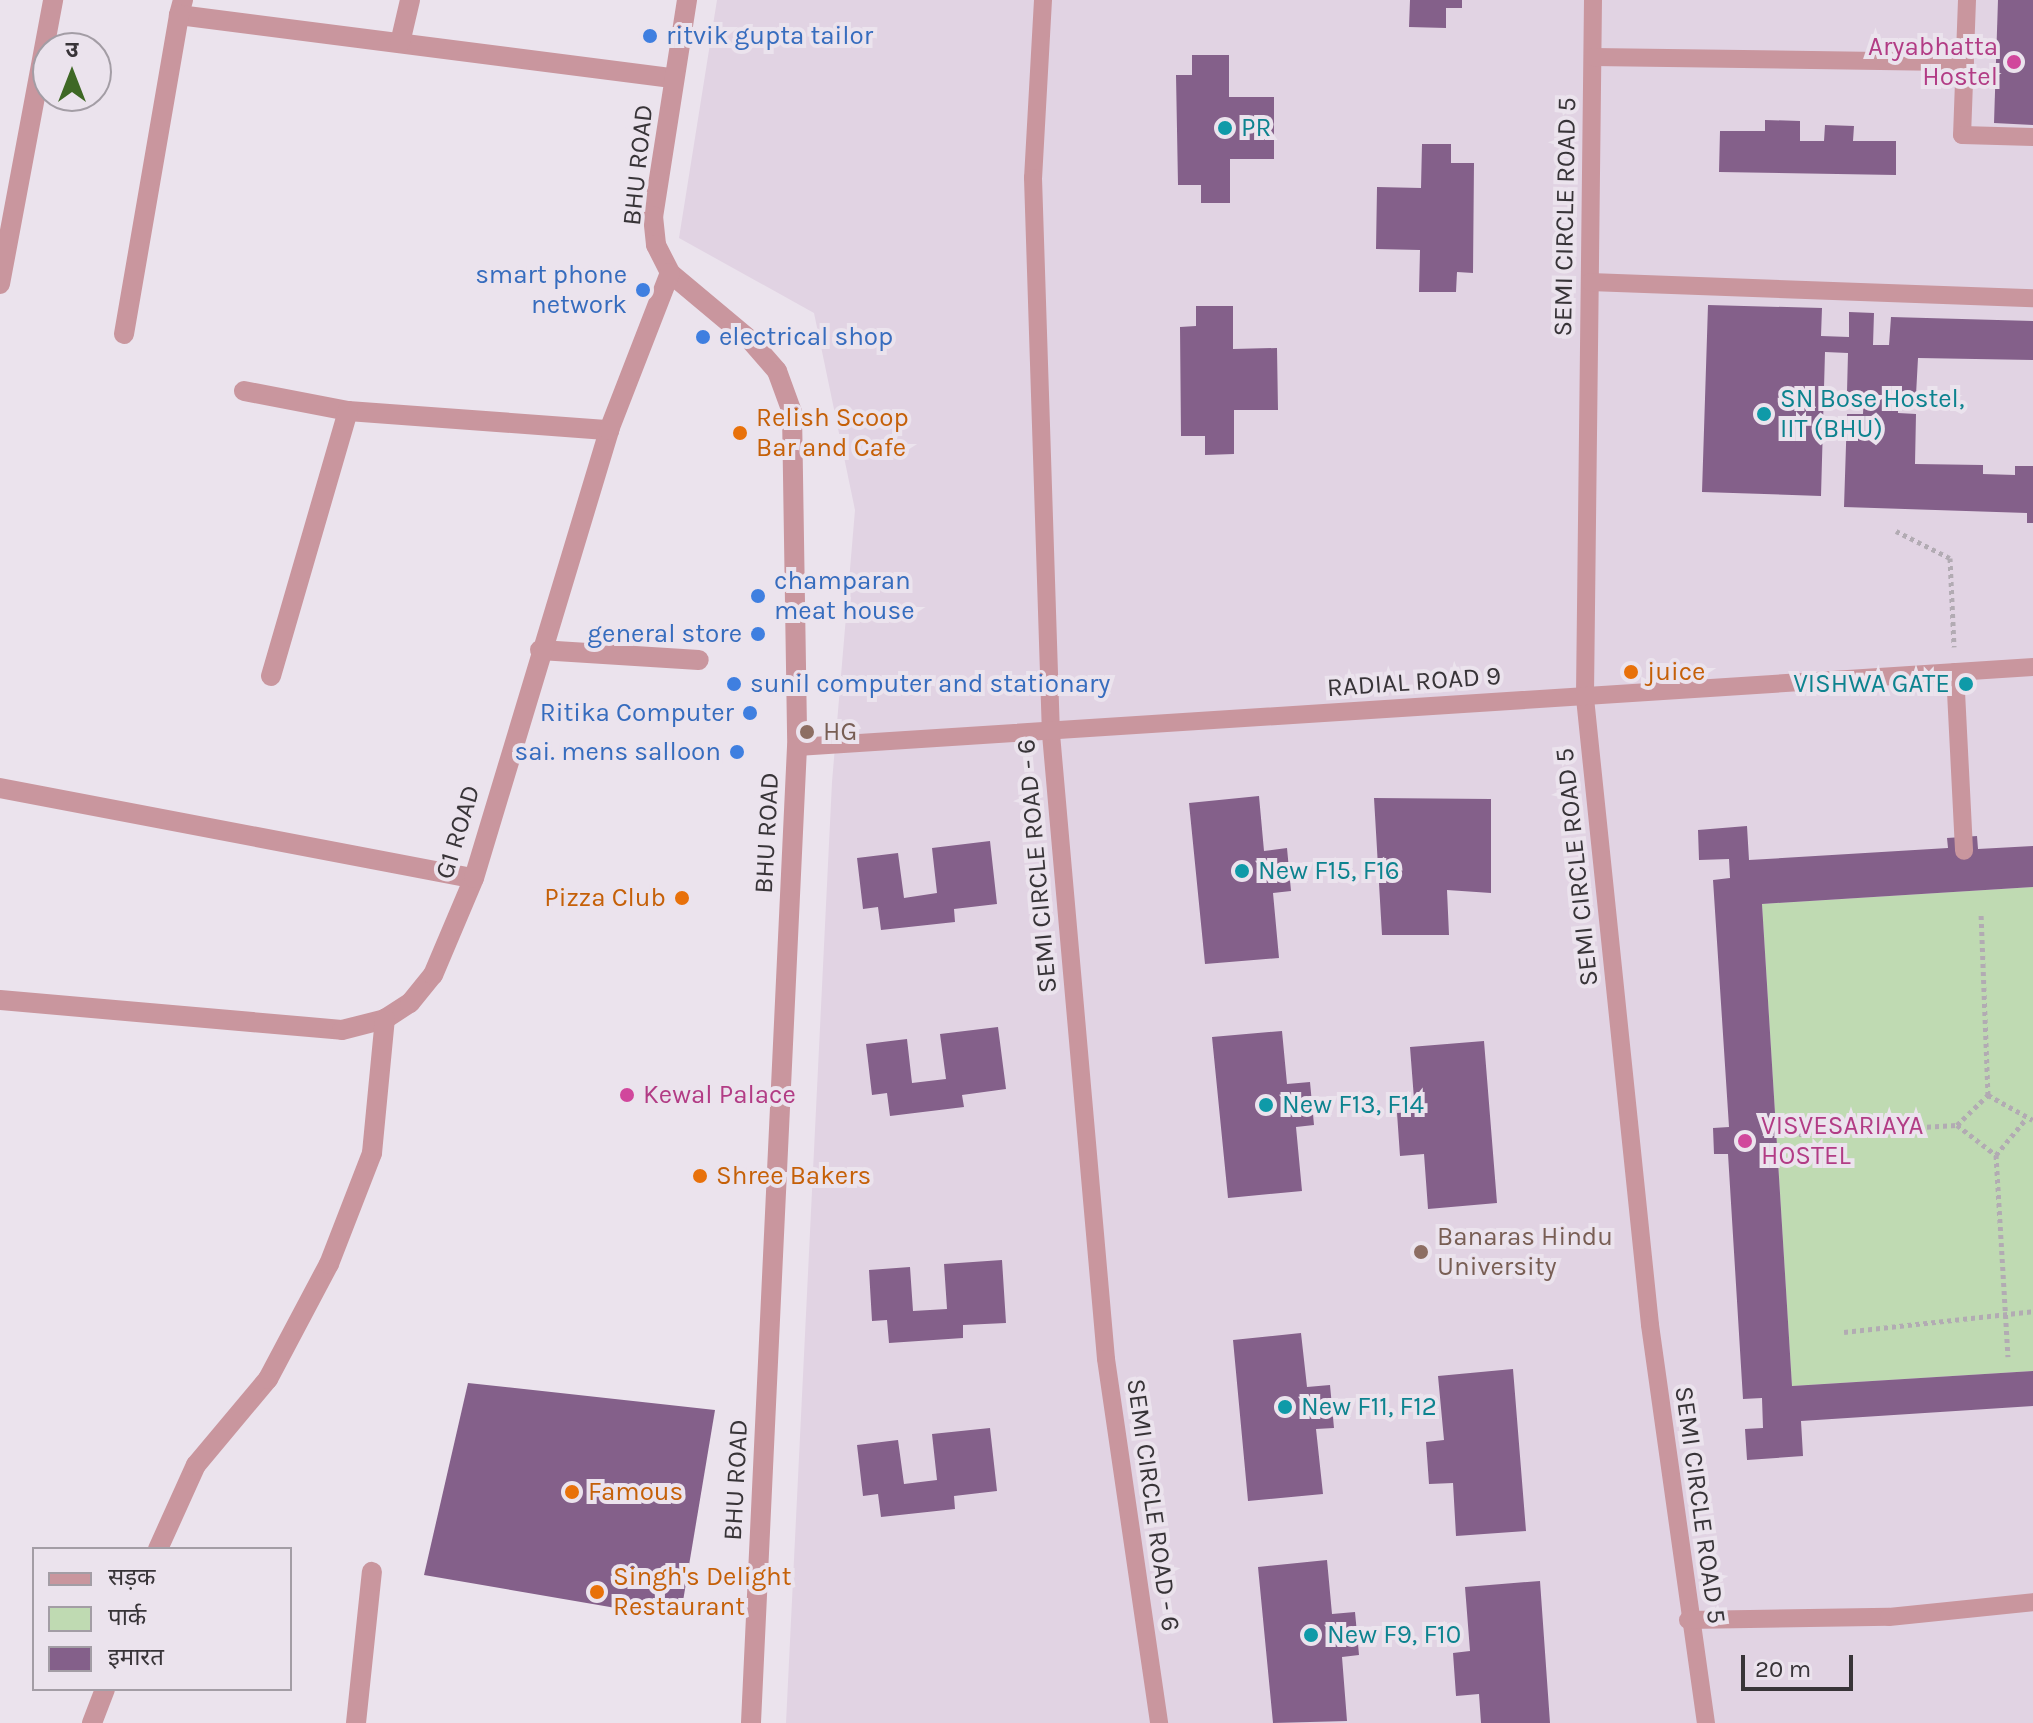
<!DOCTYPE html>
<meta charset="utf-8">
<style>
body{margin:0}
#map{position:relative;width:2033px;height:1723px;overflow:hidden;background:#ebe3ed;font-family:Karla,"Noto Sans Devanagari",sans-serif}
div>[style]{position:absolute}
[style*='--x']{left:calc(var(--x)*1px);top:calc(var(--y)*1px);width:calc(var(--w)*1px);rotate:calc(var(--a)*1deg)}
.built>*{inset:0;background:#e1d3e3}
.green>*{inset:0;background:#bfdab2}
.building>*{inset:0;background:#84608a}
.path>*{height:5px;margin-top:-2.5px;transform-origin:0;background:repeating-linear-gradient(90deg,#b2abb3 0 4px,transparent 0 8px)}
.lane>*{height:18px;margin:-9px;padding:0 9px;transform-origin:9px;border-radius:9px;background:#c9969e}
.street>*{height:20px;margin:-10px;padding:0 10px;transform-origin:10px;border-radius:10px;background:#c9969e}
.dots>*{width:22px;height:22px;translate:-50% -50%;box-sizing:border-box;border:4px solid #ebe3ed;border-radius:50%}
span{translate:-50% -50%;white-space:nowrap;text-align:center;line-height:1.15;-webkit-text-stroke:8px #ebe3ed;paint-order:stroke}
.shop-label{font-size:26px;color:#366cbe}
.left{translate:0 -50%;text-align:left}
.right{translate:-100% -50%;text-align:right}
.hotel-label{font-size:26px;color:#b23c85}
.culture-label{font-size:26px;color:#0d838f}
.street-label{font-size:26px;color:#383438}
.food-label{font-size:26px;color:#c56008}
.education-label{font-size:26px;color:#785e54}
.legend{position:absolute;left:32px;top:1547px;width:260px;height:144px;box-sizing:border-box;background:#ebe3ed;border:2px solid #a39da5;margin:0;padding:10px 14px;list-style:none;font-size:24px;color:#383438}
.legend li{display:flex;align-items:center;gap:16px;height:40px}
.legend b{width:40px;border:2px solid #a39da5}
.north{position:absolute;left:32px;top:32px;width:80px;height:80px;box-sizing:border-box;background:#ebe3ed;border:2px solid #a39da5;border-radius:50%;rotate:0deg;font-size:22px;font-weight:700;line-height:32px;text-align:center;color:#383438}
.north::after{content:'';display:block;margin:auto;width:28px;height:36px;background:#3e6825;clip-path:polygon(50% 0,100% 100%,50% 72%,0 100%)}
.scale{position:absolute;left:1741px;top:1655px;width:112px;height:36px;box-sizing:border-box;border:4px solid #383438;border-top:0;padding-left:10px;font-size:24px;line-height:28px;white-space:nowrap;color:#383438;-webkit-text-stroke:6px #ebe3ed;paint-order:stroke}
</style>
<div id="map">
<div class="built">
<div style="clip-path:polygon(717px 0,2033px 0,2033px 1723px,786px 1723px,832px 782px,855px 510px,814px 313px,679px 238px)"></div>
</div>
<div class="green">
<div style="clip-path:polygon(2033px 887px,2033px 1371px,1792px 1386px,1762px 904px)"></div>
</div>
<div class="building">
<div style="clip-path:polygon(1410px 0,1462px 0,1462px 8px,1446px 8px,1446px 28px,1409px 27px)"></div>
<div style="clip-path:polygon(1998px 0,2033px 0,2033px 125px,1994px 123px)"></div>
<div style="clip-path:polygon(1192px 55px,1229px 55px,1229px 97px,1274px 97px,1274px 159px,1230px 159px,1230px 203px,1201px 203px,1201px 185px,1178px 185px,1176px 75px,1192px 75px)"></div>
<div style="clip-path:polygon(1765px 120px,1800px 121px,1800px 141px,1824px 141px,1825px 125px,1854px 126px,1853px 141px,1896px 141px,1896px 175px,1719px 172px,1720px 131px,1765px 131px)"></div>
<div style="clip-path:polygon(1422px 144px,1451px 144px,1451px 163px,1474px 163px,1473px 273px,1457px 272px,1456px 292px,1419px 292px,1420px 250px,1376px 249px,1377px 187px,1421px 188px)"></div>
<div style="clip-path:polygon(1708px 305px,1822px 308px,1821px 336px,1849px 337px,1849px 312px,1874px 313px,1873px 345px,1889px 345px,1891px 317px,2033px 321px,2033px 360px,1918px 358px,1916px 395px,1898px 394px,1898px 413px,1916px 414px,1915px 464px,1983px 465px,1983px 474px,2015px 475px,2015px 466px,2033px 466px,2033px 523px,2027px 523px,2027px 513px,1844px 507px,1847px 414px,1863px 414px,1864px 393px,1847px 392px,1848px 353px,1825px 352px,1821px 496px,1702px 492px)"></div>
<div style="clip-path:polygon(1196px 306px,1233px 306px,1233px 349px,1277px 348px,1278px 410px,1234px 410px,1234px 454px,1205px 455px,1205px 436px,1181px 436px,1180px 327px,1196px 326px)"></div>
<div style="clip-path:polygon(1259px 796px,1264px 851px,1287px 848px,1291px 891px,1273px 893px,1279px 958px,1205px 964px,1189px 803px)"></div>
<div style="clip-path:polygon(1374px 798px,1491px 799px,1491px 893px,1447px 890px,1449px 935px,1382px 935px)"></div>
<div style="clip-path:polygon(1747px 826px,1749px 860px,1948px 848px,1947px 838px,1977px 836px,1978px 849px,2033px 846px,2033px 887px,1762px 904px,1792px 1386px,2033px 1371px,2033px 1406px,1801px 1421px,1803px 1456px,1747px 1460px,1745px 1429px,1763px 1428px,1762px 1398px,1743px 1399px,1728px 1154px,1714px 1154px,1713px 1128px,1729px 1127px,1713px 880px,1730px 878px,1729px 859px,1699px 860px,1698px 830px)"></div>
<div style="clip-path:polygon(990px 841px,997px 904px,954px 909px,955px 922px,881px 930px,878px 907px,863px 909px,857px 858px,898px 853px,904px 898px,937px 893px,932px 848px)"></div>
<div style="clip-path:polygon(998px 1027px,1006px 1089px,962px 1095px,964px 1107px,890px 1116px,887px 1093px,872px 1095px,866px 1044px,907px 1039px,912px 1083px,946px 1079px,940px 1034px)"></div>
<div style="clip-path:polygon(1282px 1031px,1287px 1084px,1310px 1082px,1314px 1125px,1296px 1127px,1302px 1191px,1228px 1198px,1212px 1037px)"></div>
<div style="clip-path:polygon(1484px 1041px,1497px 1203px,1428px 1209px,1424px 1154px,1400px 1156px,1397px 1113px,1415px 1112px,1410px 1047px)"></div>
<div style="clip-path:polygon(1002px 1260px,1006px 1323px,963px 1325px,963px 1338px,889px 1343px,887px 1320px,872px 1321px,869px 1270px,910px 1267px,913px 1311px,947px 1309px,944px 1264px)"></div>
<div style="clip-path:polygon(1301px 1333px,1307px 1387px,1330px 1385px,1334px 1428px,1316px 1429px,1323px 1494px,1248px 1501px,1233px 1340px)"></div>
<div style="clip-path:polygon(1513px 1369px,1526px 1531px,1456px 1536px,1453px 1483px,1429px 1484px,1426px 1442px,1444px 1440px,1438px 1376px)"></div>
<div style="clip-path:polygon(468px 1383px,715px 1410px,680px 1619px,424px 1575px)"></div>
<div style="clip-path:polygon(990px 1428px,997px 1491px,954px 1496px,955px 1509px,881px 1517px,878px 1494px,863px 1496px,857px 1445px,898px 1440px,904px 1484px,937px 1480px,932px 1434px)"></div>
<div style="clip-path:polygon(1327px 1560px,1332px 1614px,1355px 1612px,1359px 1655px,1342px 1657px,1347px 1721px,1273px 1723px,1258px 1567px)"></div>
<div style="clip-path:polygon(1540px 1581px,1550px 1723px,1481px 1723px,1479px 1694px,1456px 1696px,1453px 1653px,1470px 1651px,1465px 1587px)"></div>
</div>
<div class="path">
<div style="--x:1896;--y:531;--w:60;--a:26.6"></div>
<div style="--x:1950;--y:558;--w:89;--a:87.4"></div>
<div style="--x:1988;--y:1095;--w:51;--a:29.1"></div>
<div style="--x:1957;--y:1125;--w:49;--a:37.6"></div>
<div style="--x:1996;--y:1155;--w:202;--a:86.6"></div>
<div style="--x:1799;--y:1134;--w:158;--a:-3.3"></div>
<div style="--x:1957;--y:1125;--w:43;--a:-44.1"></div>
<div style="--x:1988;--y:1095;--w:183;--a:-92.2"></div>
<div style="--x:1996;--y:1155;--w:45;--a:-50.4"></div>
<div style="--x:1844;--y:1332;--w:190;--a:-6.3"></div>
</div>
<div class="lane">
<div style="--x:1043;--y:0;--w:178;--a:93.2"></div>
<div style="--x:1033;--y:178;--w:556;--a:88.15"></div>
<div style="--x:1051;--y:734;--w:627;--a:84.97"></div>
<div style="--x:1106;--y:1359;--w:368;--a:81.7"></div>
<div style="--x:1593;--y:0;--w:698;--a:90.66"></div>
<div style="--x:1585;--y:698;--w:630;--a:84.08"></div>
<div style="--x:1650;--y:1325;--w:402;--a:82"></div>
<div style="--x:1967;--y:0;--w:135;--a:92.1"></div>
<div style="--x:1962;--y:135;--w:71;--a:1.6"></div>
<div style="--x:1593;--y:57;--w:372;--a:0.8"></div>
<div style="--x:1590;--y:282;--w:443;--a:2.1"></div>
<div style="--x:1955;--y:672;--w:179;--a:87.1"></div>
<div style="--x:797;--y:747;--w:1239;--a:-3.7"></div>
<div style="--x:1688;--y:1620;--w:201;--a:-0.9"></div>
<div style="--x:1889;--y:1617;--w:145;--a:-5.9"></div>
</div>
<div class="street">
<div style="--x:183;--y:0;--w:16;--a:105"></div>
<div style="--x:179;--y:15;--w:499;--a:7.3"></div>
<div style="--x:687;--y:0;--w:219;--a:98.9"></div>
<div style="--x:653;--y:216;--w:29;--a:84"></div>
<div style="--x:656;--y:245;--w:31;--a:63"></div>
<div style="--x:670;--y:273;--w:104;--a:39.9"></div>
<div style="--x:750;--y:340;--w:41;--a:48.9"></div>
<div style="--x:777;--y:371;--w:44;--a:69.9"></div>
<div style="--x:792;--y:412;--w:335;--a:89.1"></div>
<div style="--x:797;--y:747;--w:977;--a:92.7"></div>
<div style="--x:400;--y:43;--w:44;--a:-76.9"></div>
<div style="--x:0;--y:284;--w:289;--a:-79.4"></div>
<div style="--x:124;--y:334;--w:324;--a:-80.2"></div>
<div style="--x:244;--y:391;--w:106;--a:10.9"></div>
<div style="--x:348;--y:411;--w:262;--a:4.2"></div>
<div style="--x:540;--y:650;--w:159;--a:3.6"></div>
<div style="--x:271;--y:676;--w:276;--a:-73.8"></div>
<div style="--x:0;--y:788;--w:482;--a:10.8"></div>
<div style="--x:0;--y:1000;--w:343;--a:5"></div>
<div style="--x:342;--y:1030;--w:44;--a:-14.3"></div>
<div style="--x:385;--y:1019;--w:30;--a:-33"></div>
<div style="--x:410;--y:1003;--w:36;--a:-51"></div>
<div style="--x:433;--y:975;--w:105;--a:-67.1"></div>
<div style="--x:474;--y:878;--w:468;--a:-73.2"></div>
<div style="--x:609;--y:430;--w:168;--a:-68.8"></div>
<div style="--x:158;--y:1549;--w:92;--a:-65.7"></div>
<div style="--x:196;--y:1465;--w:112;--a:-50.1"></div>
<div style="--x:268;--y:1379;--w:130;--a:-62.1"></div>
<div style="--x:329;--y:1264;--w:119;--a:-68.8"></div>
<div style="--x:372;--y:1153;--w:135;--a:-84.5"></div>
<div style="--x:92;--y:1723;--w:36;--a:-69"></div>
<div style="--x:356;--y:1723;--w:152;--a:-84"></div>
</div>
<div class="dots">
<div style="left:650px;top:36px;background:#3f7fe0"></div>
<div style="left:2014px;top:62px;background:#d1479c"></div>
<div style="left:1225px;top:128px;background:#0f9aa8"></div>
<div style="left:643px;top:290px;background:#3f7fe0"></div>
<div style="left:703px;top:337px;background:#3f7fe0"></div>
<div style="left:1764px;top:414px;background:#0f9aa8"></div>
<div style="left:740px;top:433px;background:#e8710a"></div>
<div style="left:758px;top:596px;background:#3f7fe0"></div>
<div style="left:758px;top:634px;background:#3f7fe0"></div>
<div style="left:1631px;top:672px;background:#e8710a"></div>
<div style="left:734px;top:684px;background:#3f7fe0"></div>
<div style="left:1966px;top:684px;background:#0f9aa8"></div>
<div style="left:750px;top:713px;background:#3f7fe0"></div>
<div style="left:807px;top:732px;background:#8d6e63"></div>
<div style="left:737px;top:752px;background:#3f7fe0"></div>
<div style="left:1242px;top:871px;background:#0f9aa8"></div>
<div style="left:682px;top:898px;background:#e8710a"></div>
<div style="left:627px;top:1095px;background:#d1479c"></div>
<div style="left:1266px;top:1105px;background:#0f9aa8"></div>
<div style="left:1745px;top:1141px;background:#d1479c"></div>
<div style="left:700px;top:1176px;background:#e8710a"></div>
<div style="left:1421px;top:1252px;background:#8d6e63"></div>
<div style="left:1285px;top:1407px;background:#0f9aa8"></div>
<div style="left:572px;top:1492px;background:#e8710a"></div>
<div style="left:597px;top:1592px;background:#e8710a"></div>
<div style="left:1311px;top:1635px;background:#0f9aa8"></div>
</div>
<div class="shop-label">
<span class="left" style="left:666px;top:36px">ritvik gupta tailor</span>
<span class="right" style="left:627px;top:290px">smart phone<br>network</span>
<span class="left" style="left:719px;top:337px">electrical shop</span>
<span class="left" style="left:774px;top:596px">champaran<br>meat house</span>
<span class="right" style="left:742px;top:634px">general store</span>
<span class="left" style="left:750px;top:684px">sunil computer and stationary</span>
<span class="right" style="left:734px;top:713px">Ritika Computer</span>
<span class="right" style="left:721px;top:752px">sai. mens salloon</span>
</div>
<div class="hotel-label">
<span class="right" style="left:1998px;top:62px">Aryabhatta<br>Hostel</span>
<span class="left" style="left:643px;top:1095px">Kewal Palace</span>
<span class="left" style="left:1761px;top:1141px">VISVESARIAYA<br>HOSTEL</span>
</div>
<div class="culture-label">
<span class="left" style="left:1241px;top:128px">PR</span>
<span class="left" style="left:1780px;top:414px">SN Bose Hostel,<br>IIT (BHU)</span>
<span class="right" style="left:1950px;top:684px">VISHWA GATE</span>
<span class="left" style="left:1258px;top:871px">New F15, F16</span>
<span class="left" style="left:1282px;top:1105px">New F13, F14</span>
<span class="left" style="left:1301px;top:1407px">New F11, F12</span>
<span class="left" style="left:1327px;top:1635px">New F9, F10</span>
</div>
<div class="street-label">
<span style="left:638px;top:165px;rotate:-84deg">BHU ROAD</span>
<span style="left:1565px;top:217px;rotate:-89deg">SEMI CIRCLE ROAD 5</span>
<span style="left:1414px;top:682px;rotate:-4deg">RADIAL ROAD 9</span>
<span style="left:458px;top:832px;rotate:-73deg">G1 ROAD</span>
<span style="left:767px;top:833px;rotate:-87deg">BHU ROAD</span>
<span style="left:1037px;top:866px;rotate:-95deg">SEMI CIRCLE ROAD - 6</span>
<span style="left:1577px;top:867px;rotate:-96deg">SEMI CIRCLE ROAD 5</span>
<span style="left:736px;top:1480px;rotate:-87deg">BHU ROAD</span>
<span style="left:1153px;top:1505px;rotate:82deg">SEMI CIRCLE ROAD - 6</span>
<span style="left:1700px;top:1505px;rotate:82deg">SEMI CIRCLE ROAD 5</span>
</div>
<div class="food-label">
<span class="left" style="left:756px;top:433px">Relish Scoop<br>Bar and Cafe</span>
<span class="left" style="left:1647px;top:672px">juice</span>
<span class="right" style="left:666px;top:898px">Pizza Club</span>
<span class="left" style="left:716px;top:1176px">Shree Bakers</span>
<span class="left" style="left:588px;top:1492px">Famous</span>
<span class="left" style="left:613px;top:1592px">Singh's Delight<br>Restaurant</span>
</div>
<div class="education-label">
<span class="left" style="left:823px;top:732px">HG</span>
<span class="left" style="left:1437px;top:1252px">Banaras Hindu<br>University</span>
</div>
<ul class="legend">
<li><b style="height:10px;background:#c9969e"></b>सड़क</li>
<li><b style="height:22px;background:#bfdab2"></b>पार्क</li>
<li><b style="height:22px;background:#84608a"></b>इमारत</li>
</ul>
<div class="north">उ</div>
<div class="scale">20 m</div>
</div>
